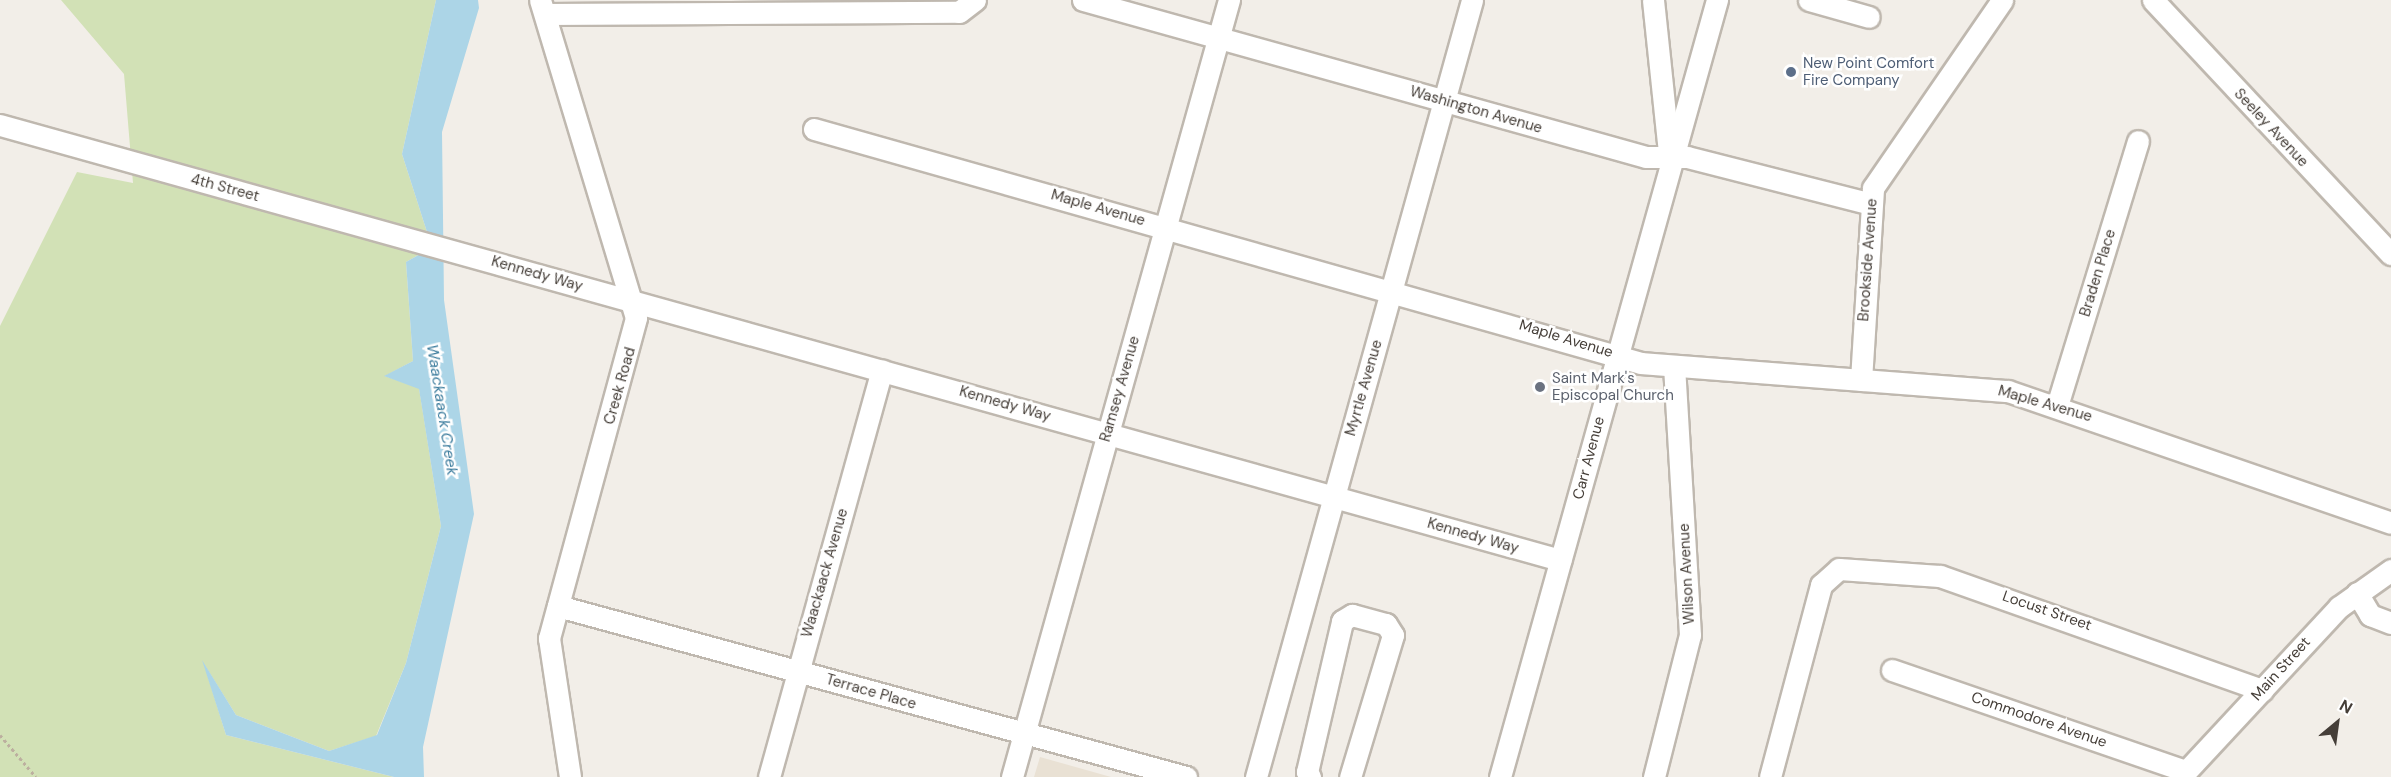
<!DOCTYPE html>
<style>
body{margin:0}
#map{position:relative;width:2391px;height:777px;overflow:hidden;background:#f2eee8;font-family:"DM Sans",sans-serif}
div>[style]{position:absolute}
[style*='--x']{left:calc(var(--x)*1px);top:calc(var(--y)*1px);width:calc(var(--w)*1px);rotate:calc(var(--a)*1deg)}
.education>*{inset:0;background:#e9e1d4}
.green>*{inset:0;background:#d2e1b6}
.water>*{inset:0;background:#acd5e7}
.path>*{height:3px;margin-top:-1.5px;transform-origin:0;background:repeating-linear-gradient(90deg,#bcaf9f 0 3px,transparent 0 6px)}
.roads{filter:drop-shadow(2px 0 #bfb8af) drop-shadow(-2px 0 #bfb8af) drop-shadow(0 2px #bfb8af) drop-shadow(0 -2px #bfb8af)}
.minor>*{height:21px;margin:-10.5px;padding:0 10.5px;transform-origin:10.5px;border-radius:10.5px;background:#fff}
.dots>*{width:16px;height:16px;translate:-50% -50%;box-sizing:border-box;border:3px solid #fff;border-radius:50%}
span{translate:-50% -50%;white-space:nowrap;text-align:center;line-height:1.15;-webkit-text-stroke:5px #fff;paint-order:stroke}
.service-label{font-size:15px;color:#4e5e75}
.left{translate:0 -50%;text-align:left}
.street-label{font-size:15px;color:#453e38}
.worship-label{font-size:15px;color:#5b616d}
.water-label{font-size:16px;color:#3c7c9d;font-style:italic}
.north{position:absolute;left:2307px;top:693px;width:60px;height:60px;-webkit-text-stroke:4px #fff;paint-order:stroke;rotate:29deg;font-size:16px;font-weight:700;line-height:24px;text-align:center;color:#453e38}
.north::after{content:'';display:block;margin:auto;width:21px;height:27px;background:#453e38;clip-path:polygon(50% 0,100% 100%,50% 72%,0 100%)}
</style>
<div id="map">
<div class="education">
<div style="clip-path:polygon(1040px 757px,1111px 777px,1034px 777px)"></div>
</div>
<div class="green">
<div style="clip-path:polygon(61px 0,436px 0,402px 154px,427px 232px,422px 253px,406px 262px,413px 361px,385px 376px,419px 388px,441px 526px,406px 663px,376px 736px,329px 751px,236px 715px,204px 664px,226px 735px,394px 777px,0 777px,0 326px,77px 172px,133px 183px,124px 74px)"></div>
</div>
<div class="water">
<div style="clip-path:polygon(436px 0,478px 0,479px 8px,442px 132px,444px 300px,474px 514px,423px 747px,424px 777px,394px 777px,226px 735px,202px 660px,236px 715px,329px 751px,377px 735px,406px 663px,441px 526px,419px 389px,384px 376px,413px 361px,406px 262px,422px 253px,427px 232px,402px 154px)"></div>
</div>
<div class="path">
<div style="--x:0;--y:735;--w:55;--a:49.4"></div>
</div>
<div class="roads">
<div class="minor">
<div style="--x:540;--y:0;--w:332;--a:73.2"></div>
<div style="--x:636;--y:318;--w:332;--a:105.2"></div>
<div style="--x:549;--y:638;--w:141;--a:81.4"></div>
<div style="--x:1083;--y:0;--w:584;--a:15.58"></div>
<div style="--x:1646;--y:157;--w:41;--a:0"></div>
<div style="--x:1687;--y:157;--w:190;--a:14.3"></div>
<div style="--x:1653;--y:0;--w:152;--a:84"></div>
<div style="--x:1809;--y:0;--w:62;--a:15.8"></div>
<div style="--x:2153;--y:0;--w:348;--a:46.9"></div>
<div style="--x:545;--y:14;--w:414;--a:-0.3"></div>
<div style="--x:959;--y:12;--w:20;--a:-37"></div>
<div style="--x:0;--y:125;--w:1620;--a:15.58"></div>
<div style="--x:814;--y:129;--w:859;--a:15.8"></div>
<div style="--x:1641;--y:363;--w:368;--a:4.4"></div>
<div style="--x:2008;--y:391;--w:405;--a:19"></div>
<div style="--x:1861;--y:380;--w:192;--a:-86.4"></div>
<div style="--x:1873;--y:188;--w:228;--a:-55.5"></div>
<div style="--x:2057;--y:406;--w:277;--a:-73"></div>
<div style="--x:2357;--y:593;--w:26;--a:59"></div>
<div style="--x:2370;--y:615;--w:22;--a:21"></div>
<div style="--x:558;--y:606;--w:651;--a:15.23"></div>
<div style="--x:1892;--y:670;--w:311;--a:19"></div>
<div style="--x:769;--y:777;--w:422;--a:-74.5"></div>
<div style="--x:1012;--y:777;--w:807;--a:-74.4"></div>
<div style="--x:1256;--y:777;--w:806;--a:-74.46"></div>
<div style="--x:1310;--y:777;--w:6;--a:-121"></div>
<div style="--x:1307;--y:772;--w:155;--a:-76.9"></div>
<div style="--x:1342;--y:621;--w:12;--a:-31"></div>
<div style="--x:1352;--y:615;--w:35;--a:15"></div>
<div style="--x:1386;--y:624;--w:13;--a:58"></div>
<div style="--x:1393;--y:635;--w:148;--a:106.8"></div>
<div style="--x:1500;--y:777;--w:807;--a:-74.4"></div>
<div style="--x:1654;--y:777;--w:146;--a:-75.8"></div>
<div style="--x:1690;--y:635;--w:268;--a:-93.4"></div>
<div style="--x:1770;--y:777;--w:199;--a:-75.1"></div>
<div style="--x:1821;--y:585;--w:24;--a:-42"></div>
<div style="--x:1839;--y:569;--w:101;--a:4"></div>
<div style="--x:1940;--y:576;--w:342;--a:19.5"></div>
<div style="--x:2181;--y:777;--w:232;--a:-47.1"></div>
<div style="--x:2339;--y:607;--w:64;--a:-35.4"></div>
</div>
</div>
<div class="dots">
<div style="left:1791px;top:72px;background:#5c6f8a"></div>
<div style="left:1540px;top:387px;background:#6b7280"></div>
</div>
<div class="service-label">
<span class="left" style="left:1803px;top:72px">New Point Comfort<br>Fire Company</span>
</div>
<div class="street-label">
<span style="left:1476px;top:110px;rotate:16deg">Washington Avenue</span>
<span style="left:2271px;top:128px;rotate:47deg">Seeley Avenue</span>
<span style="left:225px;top:188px;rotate:15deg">4th Street</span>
<span style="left:1098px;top:208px;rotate:16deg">Maple Avenue</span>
<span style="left:1868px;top:260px;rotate:-86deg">Brookside Avenue</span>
<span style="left:2098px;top:273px;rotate:-73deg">Braden Place</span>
<span style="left:537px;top:274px;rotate:16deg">Kennedy Way</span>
<span style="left:1566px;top:339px;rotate:17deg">Maple Avenue</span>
<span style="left:620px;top:386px;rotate:-74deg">Creek Road</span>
<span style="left:1364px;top:388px;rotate:-74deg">Myrtle Avenue</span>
<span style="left:1120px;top:389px;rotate:-74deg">Ramsey Avenue</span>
<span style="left:1005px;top:404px;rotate:16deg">Kennedy Way</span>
<span style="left:2045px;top:404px;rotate:16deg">Maple Avenue</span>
<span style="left:1589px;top:458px;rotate:-75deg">Carr Avenue</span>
<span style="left:1473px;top:536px;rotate:16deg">Kennedy Way</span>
<span style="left:825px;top:573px;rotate:-74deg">Waackaack Avenue</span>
<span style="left:1687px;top:574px;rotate:-93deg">Wilson Avenue</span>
<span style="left:2047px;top:611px;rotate:19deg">Locust Street</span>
<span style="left:2281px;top:669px;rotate:-48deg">Main Street</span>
<span style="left:871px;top:692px;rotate:16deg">Terrace Place</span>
<span style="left:2039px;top:720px;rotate:19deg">Commodore Avenue</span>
</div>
<div class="worship-label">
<span class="left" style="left:1552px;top:387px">Saint Mark's<br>Episcopal Church</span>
</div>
<div class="water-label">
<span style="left:442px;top:410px;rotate:81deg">Waackaack Creek</span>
</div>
<div class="north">N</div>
</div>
